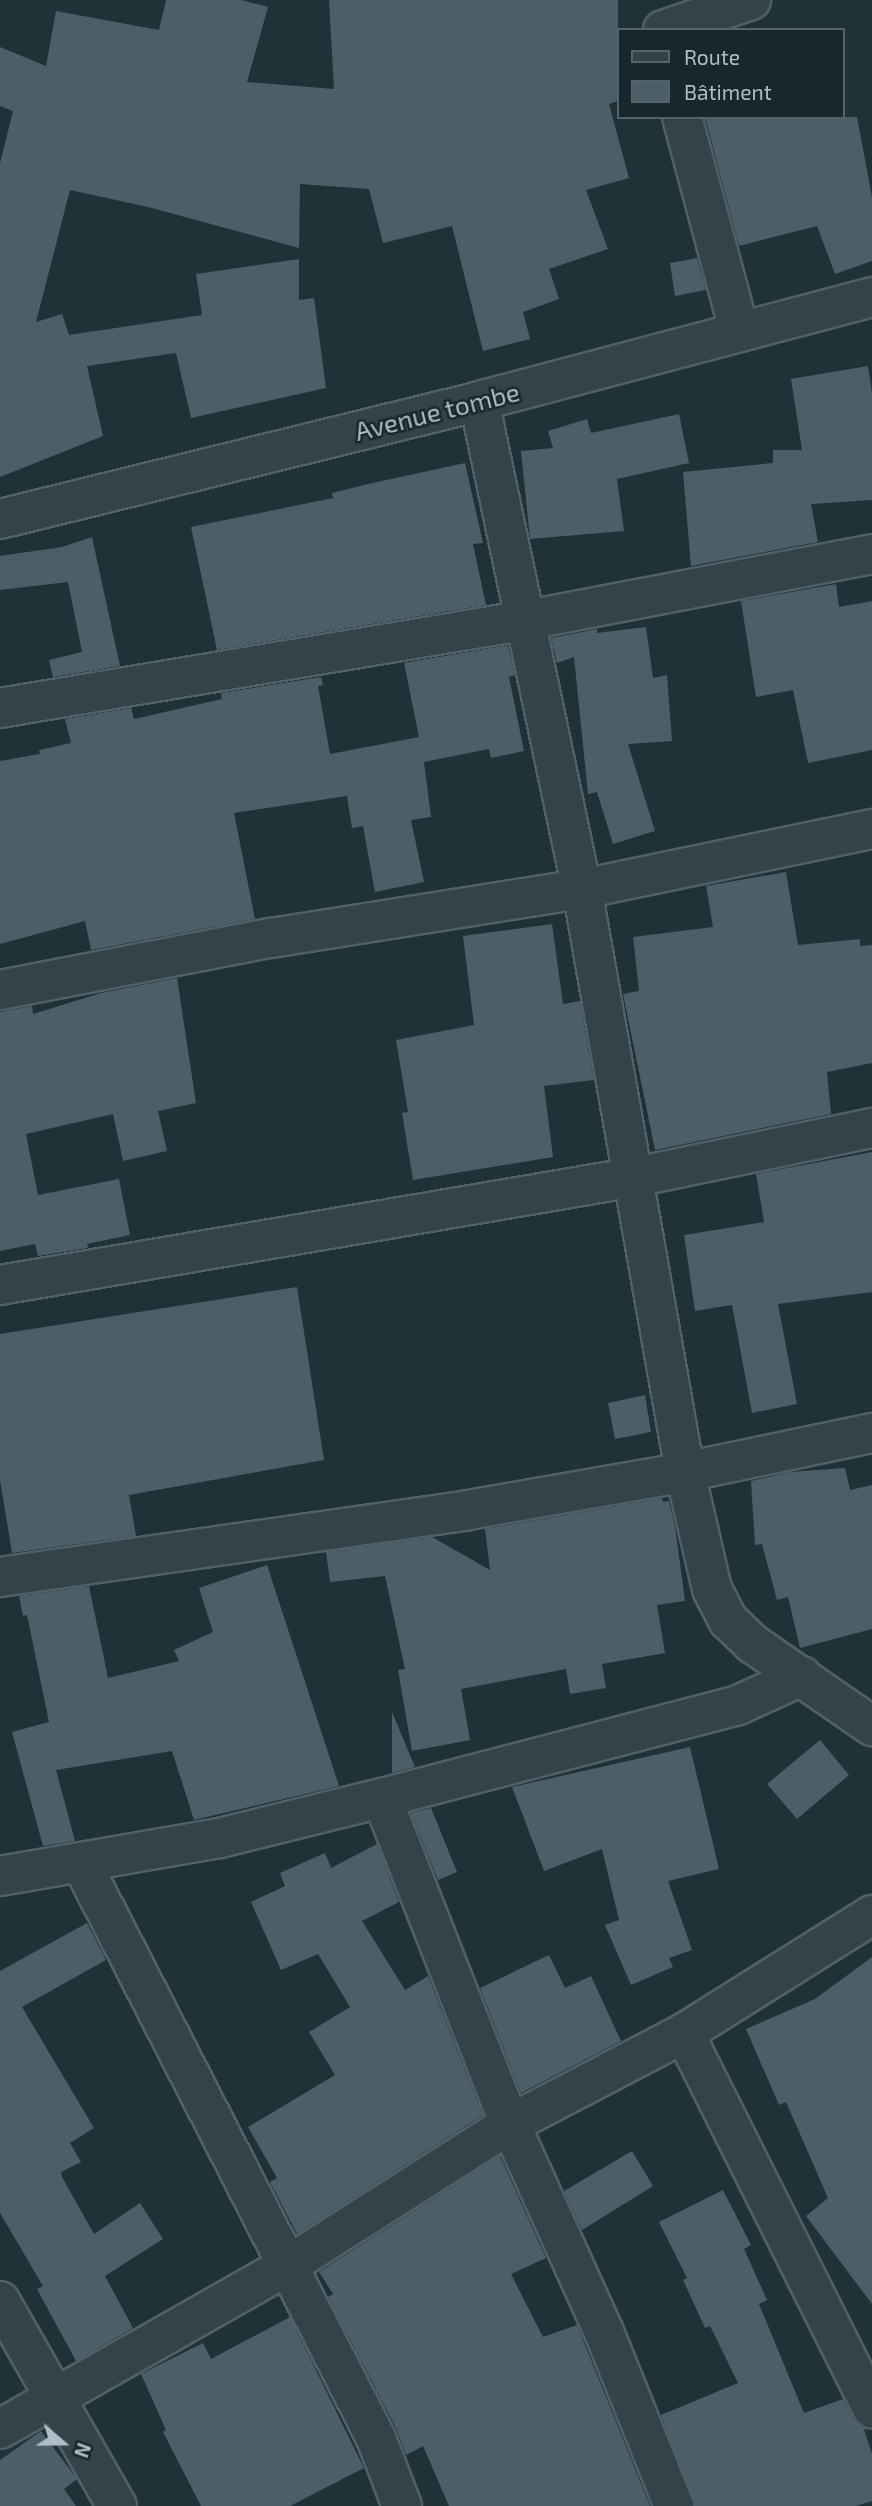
<!DOCTYPE html>
<meta charset="utf-8">
<style>
body{margin:0}
#map{position:relative;width:872px;height:2506px;overflow:hidden;background:#1f3238;font-family:"Exo 2",sans-serif}
div>[style]{position:absolute}
[style*='--x']{left:calc(var(--x)*1px);top:calc(var(--y)*1px);width:calc(var(--w)*1px);rotate:calc(var(--a)*1deg)}
.building>*{inset:0;background:#4a5f68}
.roads{filter:drop-shadow(2px 0 #506067) drop-shadow(-2px 0 #506067) drop-shadow(0 2px #506067) drop-shadow(0 -2px #506067)}
.minor>*{height:38px;margin:-19px;padding:0 19px;transform-origin:19px;border-radius:19px;background:#334349}
span{translate:-50% -50%;white-space:nowrap;text-align:center;line-height:1.15;-webkit-text-stroke:5px #18272d;paint-order:stroke}
.street-label{font-size:26px;color:#adbec6}
.legend{position:absolute;left:617px;top:28px;width:228px;height:91px;box-sizing:border-box;background:#18272d;border:2px solid #54636a;margin:0;padding:9px 12px;list-style:none;font-size:21px;color:#adbec6}
.legend li{display:flex;align-items:center;gap:14px;height:35px}
.legend b{width:35px;border:2px solid #54636a}
.north{position:absolute;left:28px;top:2408px;width:70px;height:70px;-webkit-text-stroke:5px #18272d;paint-order:stroke;rotate:110deg;font-size:19px;font-weight:700;line-height:28px;text-align:center;color:#adbec6}
.north::after{content:'';display:block;margin:auto;width:24px;height:32px;background:#adbec6;clip-path:polygon(50% 0,100% 100%,50% 72%,0 100%)}
</style>
<div id="map">
<div class="building">
<div style="clip-path:polygon(166px 0,241px 0,268px 7px,247px 82px,334px 89px,329px 0,618px 0,618px 101px,609px 104px,629px 178px,586px 190px,608px 249px,549px 269px,559px 299px,523px 312px,530px 339px,483px 351px,452px 226px,383px 243px,369px 189px,300px 184px,299px 248px,148px 207px,70px 190px,36px 322px,62px 314px,69px 335px,202px 315px,196px 274px,299px 259px,299px 300px,314px 298px,326px 388px,191px 418px,176px 353px,87px 366px,103px 436px,0 477px,0 163px,13px 111px,0 106px,0 47px,46px 66px,56px 11px,159px 30px)"></div>
<div style="clip-path:polygon(705px 117px,857px 117px,872px 197px,872px 261px,835px 274px,817px 226px,739px 246px)"></div>
<div style="clip-path:polygon(697px 258px,706px 290px,675px 296px,670px 263px)"></div>
<div style="clip-path:polygon(868px 366px,872px 393px,872px 500px,811px 504px,818px 542px,691px 566px,683px 472px,773px 463px,773px 450px,802px 450px,791px 379px)"></div>
<div style="clip-path:polygon(679px 414px,689px 463px,617px 479px,624px 531px,530px 539px,521px 451px,553px 448px,548px 431px,587px 419px,591px 433px)"></div>
<div style="clip-path:polygon(465px 463px,483px 543px,473px 544px,486px 605px,217px 650px,191px 527px,333px 498px,332px 493px,368px 484px)"></div>
<div style="clip-path:polygon(92px 537px,120px 666px,53px 677px,49px 660px,82px 652px,68px 582px,0 590px,0 556px,62px 547px)"></div>
<div style="clip-path:polygon(836px 584px,839px 607px,872px 601px,872px 750px,808px 763px,793px 690px,756px 697px,741px 601px)"></div>
<div style="clip-path:polygon(646px 627px,653px 678px,667px 675px,672px 741px,628px 744px,655px 831px,613px 844px,597px 792px,588px 794px,574px 657px,557px 663px,551px 638px,597px 629px,597px 633px)"></div>
<div style="clip-path:polygon(508px 645px,515px 675px,509px 677px,524px 751px,491px 758px,489px 749px,424px 762px,431px 817px,411px 820px,424px 882px,375px 892px,363px 826px,352px 828px,347px 796px,234px 813px,255px 919px,91px 950px,85px 921px,0 944px,0 761px,40px 754px,39px 750px,71px 743px,65px 719px,131px 708px,134px 719px,222px 699px,221px 693px,321px 677px,323px 685px,318px 686px,330px 754px,419px 737px,404px 663px)"></div>
<div style="clip-path:polygon(786px 872px,798px 945px,860px 939px,860px 946px,872px 945px,872px 1063px,827px 1072px,831px 1114px,655px 1150px,623px 994px,639px 991px,633px 937px,713px 927px,706px 886px)"></div>
<div style="clip-path:polygon(552px 924px,563px 1004px,580px 1001px,594px 1080px,544px 1086px,553px 1157px,413px 1180px,402px 1113px,408px 1112px,396px 1040px,474px 1025px,463px 936px)"></div>
<div style="clip-path:polygon(177px 978px,196px 1103px,158px 1111px,167px 1151px,123px 1161px,113px 1114px,26px 1134px,38px 1195px,119px 1179px,130px 1235px,87px 1244px,88px 1248px,38px 1256px,35px 1244px,0 1251px,0 1012px,32px 1006px,33px 1014px,101px 993px)"></div>
<div style="clip-path:polygon(872px 1152px,872px 1292px,778px 1304px,797px 1404px,752px 1413px,732px 1305px,695px 1311px,684px 1235px,764px 1222px,756px 1174px)"></div>
<div style="clip-path:polygon(297px 1287px,324px 1460px,129px 1495px,136px 1536px,12px 1553px,0 1480px,0 1334px)"></div>
<div style="clip-path:polygon(645px 1395px,651px 1432px,615px 1439px,608px 1403px)"></div>
<div style="clip-path:polygon(845px 1468px,850px 1490px,872px 1485px,872px 1629px,800px 1648px,788px 1597px,777px 1600px,762px 1544px,755px 1545px,751px 1481px,790px 1472px)"></div>
<div style="clip-path:polygon(662px 1498px,663px 1502px,669px 1501px,675px 1526px,685px 1601px,657px 1605px,665px 1653px,602px 1664px,606px 1688px,570px 1694px,566px 1669px,461px 1689px,470px 1740px,412px 1751px,398px 1670px,405px 1669px,385px 1576px,330px 1582px,326px 1552px,432px 1537px,490px 1570px,485px 1529px)"></div>
<div style="clip-path:polygon(267px 1565px,339px 1786px,194px 1820px,172px 1751px,56px 1770px,75px 1841px,43px 1846px,12px 1732px,49px 1722px,27px 1615px,23px 1616px,19px 1596px,89px 1586px,108px 1678px,179px 1661px,174px 1650px,213px 1632px,199px 1588px)"></div>
<div style="clip-path:polygon(392px 1712px,415px 1767px,392px 1773px)"></div>
<div style="clip-path:polygon(820px 1740px,849px 1775px,797px 1819px,767px 1784px)"></div>
<div style="clip-path:polygon(690px 1747px,719px 1869px,668px 1881px,692px 1950px,669px 1958px,673px 1967px,631px 1985px,605px 1925px,619px 1920px,602px 1849px,544px 1871px,512px 1787px)"></div>
<div style="clip-path:polygon(431px 1808px,457px 1872px,438px 1880px,411px 1813px)"></div>
<div style="clip-path:polygon(377px 1844px,399px 1902px,362px 1921px,405px 1990px,428px 1976px,483px 2115px,297px 2234px,270px 2182px,277px 2178px,248px 2127px,335px 2075px,309px 2032px,350px 2007px,318px 1954px,281px 1970px,251px 1902px,285px 1886px,280px 1873px,325px 1853px,331px 1868px)"></div>
<div style="clip-path:polygon(87px 1923px,106px 1960px,22px 2007px,94px 2128px,70px 2143px,81px 2162px,61px 2172px,62px 2177px,94px 2234px,140px 2203px,163px 2239px,105px 2276px,133px 2328px,76px 2361px,37px 2289px,43px 2286px,0 2213px,0 1971px)"></div>
<div style="clip-path:polygon(549px 1955px,565px 1988px,591px 1976px,621px 2041px,521px 2093px,480px 1988px)"></div>
<div style="clip-path:polygon(872px 1957px,872px 2304px,806px 2216px,828px 2198px,786px 2102px,779px 2105px,746px 2029px,815px 1999px)"></div>
<div style="clip-path:polygon(632px 2151px,653px 2186px,582px 2230px,564px 2191px)"></div>
<div style="clip-path:polygon(500px 2156px,546px 2258px,511px 2274px,543px 2337px,577px 2325px,650px 2506px,449px 2506px,423px 2446px,406px 2455px,396px 2428px,328px 2297px,333px 2294px,319px 2272px)"></div>
<div style="clip-path:polygon(723px 2190px,751px 2245px,744px 2249px,767px 2300px,759px 2304px,804px 2413px,843px 2399px,853px 2419px,864px 2429px,872px 2454px,872px 2501px,856px 2506px,695px 2506px,661px 2415px,738px 2383px,710px 2326px,705px 2328px,683px 2280px,687px 2278px,659px 2222px)"></div>
<div style="clip-path:polygon(290px 2317px,364px 2468px,290px 2506px,201px 2506px,163px 2432px,166px 2430px,141px 2374px,203px 2343px,211px 2359px)"></div>
<div style="clip-path:polygon(41px 2431px,77px 2479px,64px 2489px,76px 2506px,0 2506px,0 2460px)"></div>
</div>
<div class="roads">
<div class="minor">
<div style="--x:663;--y:30;--w:93;--a:-18.8"></div>
<div style="--x:682;--y:117;--w:220;--a:75"></div>
<div style="--x:479;--y:401;--w:499;--a:78.1"></div>
<div style="--x:582;--y:889;--w:592;--a:79.98"></div>
<div style="--x:685;--y:1472;--w:120;--a:77"></div>
<div style="--x:712;--y:1589;--w:35;--a:63"></div>
<div style="--x:728;--y:1620;--w:35;--a:44"></div>
<div style="--x:753;--y:1644;--w:145;--a:34.6"></div>
<div style="--x:0;--y:519;--w:493;--a:-13.8"></div>
<div style="--x:479;--y:401;--w:407;--a:-14.8"></div>
<div style="--x:0;--y:708;--w:534;--a:-9.48"></div>
<div style="--x:527;--y:620;--w:351;--a:-10.8"></div>
<div style="--x:0;--y:990;--w:276;--a:-10.9"></div>
<div style="--x:271;--y:938;--w:315;--a:-9"></div>
<div style="--x:582;--y:889;--w:296;--a:-11.7"></div>
<div style="--x:0;--y:1285;--w:644;--a:-9.65"></div>
<div style="--x:635;--y:1177;--w:242;--a:-11.7"></div>
<div style="--x:0;--y:1577;--w:473;--a:-8.1"></div>
<div style="--x:468;--y:1510;--w:220;--a:-9.9"></div>
<div style="--x:685;--y:1472;--w:191;--a:-11.8"></div>
<div style="--x:382;--y:1798;--w:350;--a:68.6"></div>
<div style="--x:510;--y:2124;--w:228;--a:65.7"></div>
<div style="--x:604;--y:2332;--w:188;--a:68.1"></div>
<div style="--x:82;--y:1864;--w:645;--a:62.88"></div>
<div style="--x:376;--y:2438;--w:73;--a:69.1"></div>
<div style="--x:0;--y:1876;--w:223;--a:-9.8"></div>
<div style="--x:220;--y:1838;--w:167;--a:-13.9"></div>
<div style="--x:382;--y:1798;--w:368;--a:-14.6"></div>
<div style="--x:738;--y:1705;--w:70;--a:-24.4"></div>
<div style="--x:684;--y:2033;--w:420;--a:63.4"></div>
<div style="--x:0;--y:2301;--w:236;--a:60.3"></div>
<div style="--x:0;--y:2429;--w:330;--a:-29.6"></div>
<div style="--x:287;--y:2266;--w:264;--a:-32.5"></div>
<div style="--x:510;--y:2124;--w:196;--a:-27.6"></div>
<div style="--x:684;--y:2033;--w:222;--a:-32.1"></div>
</div>
</div>
<div class="street-label">
<span style="left:437px;top:411px;rotate:-14deg">Avenue tombe</span>
</div>
<ul class="legend">
<li><b style="height:9px;background:#334349"></b>Route</li>
<li><b style="height:19px;background:#4a5f68"></b>Bâtiment</li>
</ul>
<div class="north">N</div>
</div>
